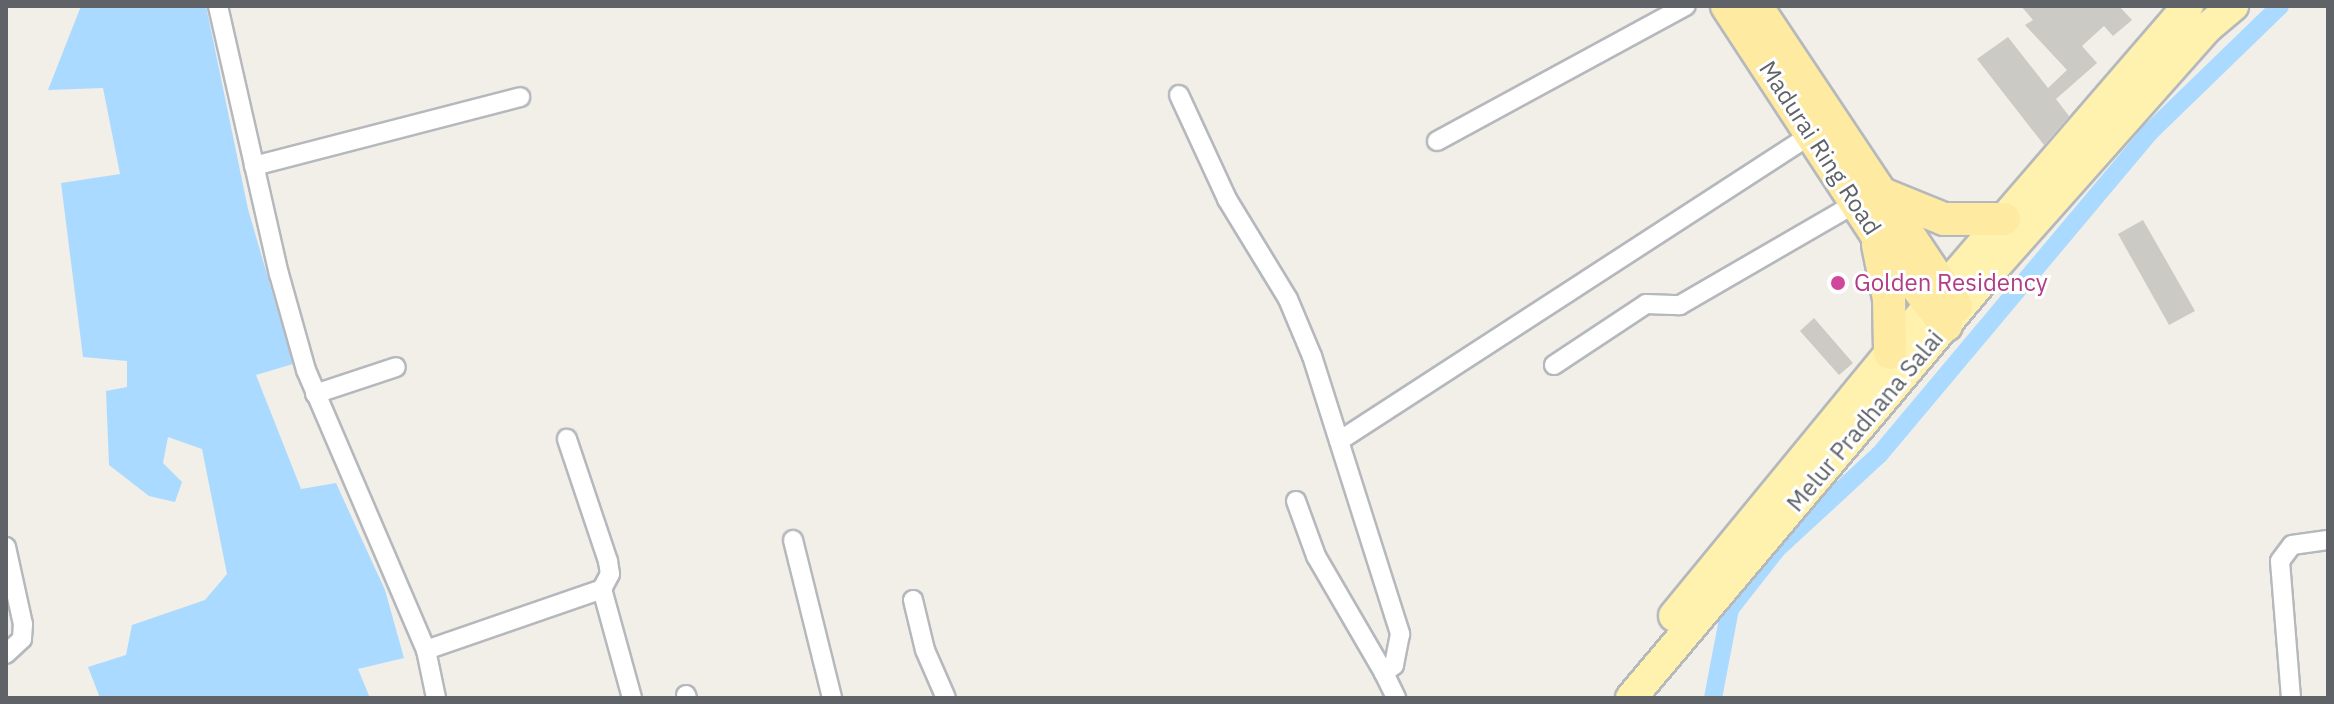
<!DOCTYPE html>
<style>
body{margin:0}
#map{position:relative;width:2334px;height:704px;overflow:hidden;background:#f1efe8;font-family:"IBM Plex Sans",sans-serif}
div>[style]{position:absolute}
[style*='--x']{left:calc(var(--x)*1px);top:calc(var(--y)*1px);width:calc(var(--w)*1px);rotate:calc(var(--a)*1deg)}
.water>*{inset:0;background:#aadaff}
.canal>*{height:18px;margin:-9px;padding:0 9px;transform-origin:9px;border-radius:9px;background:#aadaff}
.building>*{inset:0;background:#cccac5}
.roads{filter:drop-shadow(2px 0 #b5b8bc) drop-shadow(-2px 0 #b5b8bc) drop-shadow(0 2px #b5b8bc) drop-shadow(0 -2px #b5b8bc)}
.minor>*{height:18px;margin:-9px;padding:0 9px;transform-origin:9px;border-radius:9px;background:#fff}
.primary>*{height:30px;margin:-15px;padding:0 15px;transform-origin:15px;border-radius:15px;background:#fff2af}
.trunk>*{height:32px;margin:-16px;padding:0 16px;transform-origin:16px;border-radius:16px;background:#feeaa1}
.dots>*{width:22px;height:22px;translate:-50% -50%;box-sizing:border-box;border:4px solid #fff;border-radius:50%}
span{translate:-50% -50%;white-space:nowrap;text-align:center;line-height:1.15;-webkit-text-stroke:6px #fff;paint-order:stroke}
.street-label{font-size:24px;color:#5f6368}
.hotel-label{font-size:24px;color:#b23c85}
.left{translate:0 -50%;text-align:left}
.frame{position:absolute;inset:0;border:8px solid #5f6368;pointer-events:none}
</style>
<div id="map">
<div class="water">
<div style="clip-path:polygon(81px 6px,206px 6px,248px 209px,293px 364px,256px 375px,301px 489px,336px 483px,385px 590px,404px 658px,358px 669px,370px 698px,100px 698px,88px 667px,126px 655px,132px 625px,205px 600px,227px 574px,202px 449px,168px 437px,163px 463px,182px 482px,175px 502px,149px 496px,109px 465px,106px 391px,127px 387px,127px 361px,83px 357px,61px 183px,120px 174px,103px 88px,48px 90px)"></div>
</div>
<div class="canal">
<div style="--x:1713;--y:698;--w:91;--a:-79.2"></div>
<div style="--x:1730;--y:609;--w:76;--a:-51.9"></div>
<div style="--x:1777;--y:549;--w:139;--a:-42.7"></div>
<div style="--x:1879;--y:455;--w:422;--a:-50"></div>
<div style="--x:2150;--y:132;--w:181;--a:-44.1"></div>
</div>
<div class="building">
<div style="clip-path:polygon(2021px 6px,2119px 6px,2132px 20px,2113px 36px,2104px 26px,2082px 46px,2097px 63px,2056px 99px,2069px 116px,2044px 145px,1977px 59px,2008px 37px,2048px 88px,2067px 70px,2025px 25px,2033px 20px)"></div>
<div style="clip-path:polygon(2143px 220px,2195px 311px,2169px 325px,2118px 234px)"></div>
<div style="clip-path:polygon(1814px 318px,1853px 363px,1839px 375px,1800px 331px)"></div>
</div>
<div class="roads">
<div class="minor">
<div style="--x:218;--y:6;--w:275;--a:77.2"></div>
<div style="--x:279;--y:274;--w:100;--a:74.3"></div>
<div style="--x:306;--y:370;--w:305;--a:66.8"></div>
<div style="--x:426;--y:650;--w:49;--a:78.2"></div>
<div style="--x:1179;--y:95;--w:115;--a:65.2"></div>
<div style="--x:1227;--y:199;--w:117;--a:58.6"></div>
<div style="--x:1288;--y:299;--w:62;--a:67.2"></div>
<div style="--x:1312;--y:356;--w:292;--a:72.4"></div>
<div style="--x:1400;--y:634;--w:32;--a:101"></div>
<div style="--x:1394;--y:665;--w:13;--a:141"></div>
<div style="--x:1384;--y:673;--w:28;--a:64"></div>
<div style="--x:1437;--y:141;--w:283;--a:-28.5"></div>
<div style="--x:254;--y:166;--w:275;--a:-14.5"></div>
<div style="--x:1554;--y:365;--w:110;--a:-33.5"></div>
<div style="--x:1646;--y:304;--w:34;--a:2"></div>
<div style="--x:1680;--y:305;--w:203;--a:-30.1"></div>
<div style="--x:315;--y:394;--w:85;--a:-18.4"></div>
<div style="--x:1339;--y:441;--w:564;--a:-32.99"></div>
<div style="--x:1296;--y:501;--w:59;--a:70"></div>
<div style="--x:1316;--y:556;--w:135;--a:59.8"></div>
<div style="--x:793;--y:540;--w:163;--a:76.1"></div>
<div style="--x:6;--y:547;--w:79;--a:77.6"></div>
<div style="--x:23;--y:624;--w:15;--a:94"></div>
<div style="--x:22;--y:639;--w:22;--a:137"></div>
<div style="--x:602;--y:589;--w:113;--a:74.6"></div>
<div style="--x:913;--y:600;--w:51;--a:76.5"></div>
<div style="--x:925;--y:650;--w:52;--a:66.4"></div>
<div style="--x:426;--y:650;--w:186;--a:-19.1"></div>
<div style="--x:602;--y:589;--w:17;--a:-62"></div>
<div style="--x:610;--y:574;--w:13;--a:-99"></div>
<div style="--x:608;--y:561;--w:129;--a:-108.6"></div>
<div style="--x:686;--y:695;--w:3;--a:72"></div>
<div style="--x:2291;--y:698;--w:137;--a:-94.6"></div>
<div style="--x:2280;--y:561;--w:20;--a:-53"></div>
<div style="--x:2292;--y:545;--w:36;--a:-8"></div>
</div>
<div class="primary">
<div style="--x:1674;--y:616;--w:400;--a:-50.6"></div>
<div style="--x:1928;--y:307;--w:398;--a:-49.2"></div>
<div style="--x:1631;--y:698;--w:548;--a:-49.89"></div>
<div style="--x:1984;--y:279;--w:337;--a:-48.4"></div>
<div style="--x:2208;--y:27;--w:33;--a:-40"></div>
</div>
<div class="trunk">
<div style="--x:1727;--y:6;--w:272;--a:56.8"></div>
<div style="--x:1876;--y:234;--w:115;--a:52.4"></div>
<div style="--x:1756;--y:6;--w:361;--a:56.3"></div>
<div style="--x:1880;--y:193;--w:69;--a:22.1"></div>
<div style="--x:1944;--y:219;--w:60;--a:0"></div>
<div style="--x:1878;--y:245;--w:55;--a:78.5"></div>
<div style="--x:1889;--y:299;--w:54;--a:88.9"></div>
</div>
</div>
<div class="dots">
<div style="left:1838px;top:283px;background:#d1479c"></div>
</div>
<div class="street-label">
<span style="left:1820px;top:148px;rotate:57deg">Madurai Ring Road</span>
<span style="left:1865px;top:421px;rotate:-50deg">Melur Pradhana Salai</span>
</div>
<div class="hotel-label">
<span class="left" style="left:1854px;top:283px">Golden Residency</span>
</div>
<div class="frame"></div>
</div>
